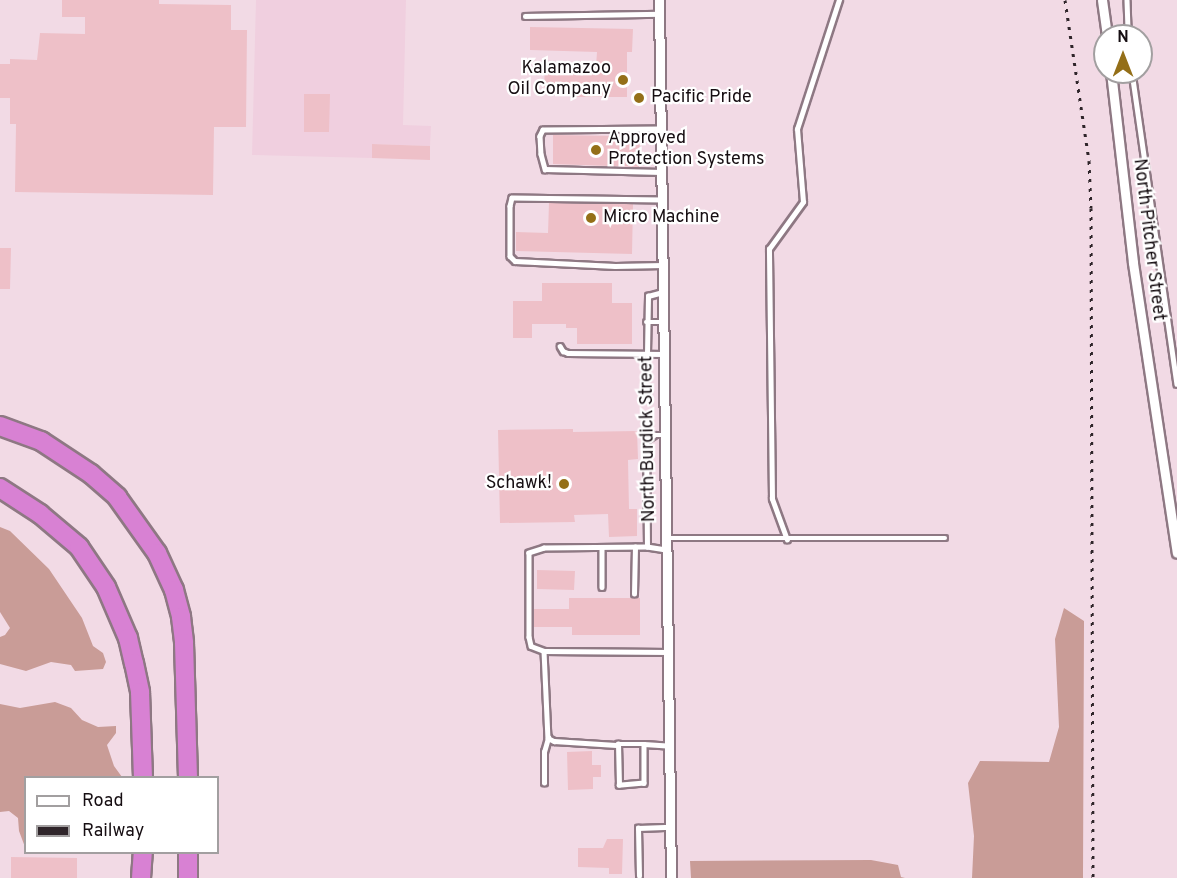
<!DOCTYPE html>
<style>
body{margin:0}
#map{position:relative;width:1177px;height:878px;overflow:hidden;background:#f2dae5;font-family:Overpass,sans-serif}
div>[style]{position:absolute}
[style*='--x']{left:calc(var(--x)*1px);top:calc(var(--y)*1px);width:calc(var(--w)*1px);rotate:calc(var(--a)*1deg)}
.built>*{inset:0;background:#f0cfdf}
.forest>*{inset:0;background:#c99c97}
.building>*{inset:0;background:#eec0c8}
.roads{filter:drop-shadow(2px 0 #8e7883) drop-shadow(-2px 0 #8e7883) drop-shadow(0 2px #8e7883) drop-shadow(0 -2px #8e7883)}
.lane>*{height:4.5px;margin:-2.25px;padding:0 2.25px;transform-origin:2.25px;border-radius:2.25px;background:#fff}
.street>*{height:9px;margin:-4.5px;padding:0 4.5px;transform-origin:4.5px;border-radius:4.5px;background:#fff}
.highway>*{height:18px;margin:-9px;padding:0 9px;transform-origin:9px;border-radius:9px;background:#d881d3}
.rail>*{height:3px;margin-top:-1.5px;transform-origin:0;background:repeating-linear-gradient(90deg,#2f252a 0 3px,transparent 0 9px)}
.dots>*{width:16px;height:16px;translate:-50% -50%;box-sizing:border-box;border:3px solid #fff;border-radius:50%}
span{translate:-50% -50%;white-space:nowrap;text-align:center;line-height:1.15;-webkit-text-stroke:4.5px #fff;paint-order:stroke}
.poi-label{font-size:18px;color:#160e12}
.right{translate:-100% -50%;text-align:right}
.left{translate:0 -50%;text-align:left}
.street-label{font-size:18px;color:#160e12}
.legend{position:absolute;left:24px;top:776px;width:195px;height:78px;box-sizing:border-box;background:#fff;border:2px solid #a29fa0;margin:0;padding:8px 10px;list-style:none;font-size:18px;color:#160e12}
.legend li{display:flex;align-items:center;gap:12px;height:30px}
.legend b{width:30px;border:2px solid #a29fa0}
.north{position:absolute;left:1093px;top:24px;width:60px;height:60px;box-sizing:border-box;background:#fff;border:2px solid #a29fa0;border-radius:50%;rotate:0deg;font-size:16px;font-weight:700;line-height:24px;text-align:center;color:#160e12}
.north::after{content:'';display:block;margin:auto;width:21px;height:27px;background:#946f18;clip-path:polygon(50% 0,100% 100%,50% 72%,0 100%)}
</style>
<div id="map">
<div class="built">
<div style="clip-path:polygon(256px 0,406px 0,403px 125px,431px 126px,430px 146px,373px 144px,372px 158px,252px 155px)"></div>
</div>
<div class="forest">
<div style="clip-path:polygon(0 527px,10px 531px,49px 569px,82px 618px,93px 646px,103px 653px,106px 662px,103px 669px,75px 671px,71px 665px,51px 662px,26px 671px,0 664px,0 637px,5px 635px,10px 628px,0 612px)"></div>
<div style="clip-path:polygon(1064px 608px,1084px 621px,1083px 878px,972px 878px,974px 836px,968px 783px,980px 761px,1049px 762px,1059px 727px,1055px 639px)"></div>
<div style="clip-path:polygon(55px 702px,71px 708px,82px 720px,98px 727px,116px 726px,116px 733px,107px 745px,114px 766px,122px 777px,26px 778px,25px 847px,19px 831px,18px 818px,9px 811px,0 812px,0 704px,20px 708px)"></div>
<div style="clip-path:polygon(871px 860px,898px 865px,901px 877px,905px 878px,691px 878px,690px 861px)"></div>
</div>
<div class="building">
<div style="clip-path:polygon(62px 0,159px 0,159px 4px,231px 5px,231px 30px,247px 30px,246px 127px,214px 127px,213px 195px,15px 192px,16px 124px,10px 124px,10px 98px,0 98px,0 64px,10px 64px,10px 59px,37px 60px,40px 33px,85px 34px,85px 17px,62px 17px)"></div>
<div style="clip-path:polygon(530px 27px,633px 29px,632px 52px,627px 52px,627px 97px,575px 97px,575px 88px,544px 88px,545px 65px,596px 66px,597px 52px,530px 50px)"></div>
<div style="clip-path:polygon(304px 94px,330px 94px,329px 132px,304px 132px)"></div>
<div style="clip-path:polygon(619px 134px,640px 134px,639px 167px,553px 164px,553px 135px,619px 136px)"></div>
<div style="clip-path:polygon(372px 144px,430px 146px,430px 160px,372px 158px)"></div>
<div style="clip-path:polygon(549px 203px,633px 204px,632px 254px,516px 251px,516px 232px,548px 233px)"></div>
<div style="clip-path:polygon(0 248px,11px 248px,10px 289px,0 289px)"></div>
<div style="clip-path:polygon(542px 283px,612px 283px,612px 303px,632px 303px,632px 344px,577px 344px,577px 328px,566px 328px,566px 324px,532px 324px,532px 338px,513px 338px,513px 301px,542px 301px)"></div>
<div style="clip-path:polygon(573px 429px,573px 432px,637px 431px,638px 459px,628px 460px,629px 509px,637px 509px,637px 536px,609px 537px,608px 514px,574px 515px,575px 522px,500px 523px,498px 430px)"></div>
<div style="clip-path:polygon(537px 570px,575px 571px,574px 590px,537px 589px)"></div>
<div style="clip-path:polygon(569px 598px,640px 598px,640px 635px,572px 635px,572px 627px,534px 627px,534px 609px,569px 609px)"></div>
<div style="clip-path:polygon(592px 751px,592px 765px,601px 765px,601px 777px,593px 777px,593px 789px,568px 790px,567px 752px)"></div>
<div style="clip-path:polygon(607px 839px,623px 839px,622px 874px,609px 874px,609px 868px,578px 867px,578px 848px,603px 848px)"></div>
<div style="clip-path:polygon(11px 857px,77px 858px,77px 878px,11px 878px)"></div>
</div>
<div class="roads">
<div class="lane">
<div style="--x:1127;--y:0;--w:36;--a:88"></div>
<div style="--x:525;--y:16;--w:134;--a:-0.9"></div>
<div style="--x:1132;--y:72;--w:315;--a:81.8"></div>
<div style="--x:661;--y:129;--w:118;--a:179.5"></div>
<div style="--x:543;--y:130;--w:7;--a:117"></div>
<div style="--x:540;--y:136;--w:18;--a:87"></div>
<div style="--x:541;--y:154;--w:16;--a:75"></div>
<div style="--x:545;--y:169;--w:116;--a:1.5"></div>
<div style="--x:662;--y:200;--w:150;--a:-179.2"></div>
<div style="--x:512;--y:198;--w:8;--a:104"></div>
<div style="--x:510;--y:206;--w:50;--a:90"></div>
<div style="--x:510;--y:256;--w:7;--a:45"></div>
<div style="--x:515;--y:261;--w:100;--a:2.9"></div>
<div style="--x:615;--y:266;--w:48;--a:-1.2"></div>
<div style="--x:646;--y:322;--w:17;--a:0"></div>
<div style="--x:560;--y:346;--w:6;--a:59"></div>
<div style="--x:563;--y:351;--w:5;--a:22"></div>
<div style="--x:568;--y:353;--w:96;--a:0.6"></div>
<div style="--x:647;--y:354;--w:58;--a:-89"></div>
<div style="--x:648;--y:296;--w:16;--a:-15"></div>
<div style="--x:666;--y:538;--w:279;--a:0"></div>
<div style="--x:787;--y:540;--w:44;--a:-110.1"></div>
<div style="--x:772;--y:499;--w:250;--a:-90.7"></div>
<div style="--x:769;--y:249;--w:58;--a:-54.1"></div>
<div style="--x:803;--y:202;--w:73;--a:-94.7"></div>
<div style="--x:797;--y:129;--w:136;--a:-72"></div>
<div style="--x:647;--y:547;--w:107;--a:-90.5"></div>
<div style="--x:646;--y:440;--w:9;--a:-32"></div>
<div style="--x:654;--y:435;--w:11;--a:0"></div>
<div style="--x:602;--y:548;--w:39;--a:90"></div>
<div style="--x:666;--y:550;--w:19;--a:-171"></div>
<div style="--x:647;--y:547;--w:103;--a:179.4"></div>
<div style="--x:544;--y:548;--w:16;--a:162"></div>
<div style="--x:529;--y:553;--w:84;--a:90"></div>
<div style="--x:529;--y:637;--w:9;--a:77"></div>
<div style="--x:531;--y:646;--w:14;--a:21"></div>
<div style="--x:544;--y:651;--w:124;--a:0.5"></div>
<div style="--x:634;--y:594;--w:47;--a:-88.8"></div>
<div style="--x:544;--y:651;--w:87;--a:87.4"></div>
<div style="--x:548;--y:738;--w:7;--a:27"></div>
<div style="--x:554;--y:741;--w:62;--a:3.7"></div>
<div style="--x:644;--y:744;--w:39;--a:90"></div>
<div style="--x:644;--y:783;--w:25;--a:175"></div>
<div style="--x:619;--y:785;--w:41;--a:-91.4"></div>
<div style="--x:618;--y:744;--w:26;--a:0"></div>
<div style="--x:644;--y:744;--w:26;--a:4"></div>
<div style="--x:544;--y:783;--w:31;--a:-90"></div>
<div style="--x:544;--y:752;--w:15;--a:-74"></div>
<div style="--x:639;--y:876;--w:48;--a:-91.2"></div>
<div style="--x:638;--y:828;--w:33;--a:-2"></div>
</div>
<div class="street">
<div style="--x:659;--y:0;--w:878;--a:89.22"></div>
<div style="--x:1102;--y:0;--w:36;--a:82"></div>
<div style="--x:1111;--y:72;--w:192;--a:83.4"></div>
<div style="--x:1133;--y:263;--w:293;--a:81.4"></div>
</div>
<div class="highway">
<div style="--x:0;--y:426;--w:44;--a:20.1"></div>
<div style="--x:41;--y:441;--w:60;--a:33.4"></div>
<div style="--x:91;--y:474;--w:35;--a:41"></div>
<div style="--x:117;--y:497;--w:69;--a:54.5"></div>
<div style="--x:157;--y:553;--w:41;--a:65.3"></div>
<div style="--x:174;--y:590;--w:28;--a:75"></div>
<div style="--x:181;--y:617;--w:26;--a:83"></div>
<div style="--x:184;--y:643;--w:135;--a:88.3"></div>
<div style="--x:0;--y:488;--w:48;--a:33"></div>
<div style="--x:40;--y:514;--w:51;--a:40.2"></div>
<div style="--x:79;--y:547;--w:48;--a:56"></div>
<div style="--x:106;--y:587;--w:56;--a:66.7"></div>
<div style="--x:128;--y:638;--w:26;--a:77"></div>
<div style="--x:134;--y:663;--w:30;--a:78"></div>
<div style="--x:140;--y:692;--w:86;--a:88"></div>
<div style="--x:188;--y:852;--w:26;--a:90"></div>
<div style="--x:141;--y:878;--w:26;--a:-86"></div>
</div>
</div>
<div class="rail">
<div style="--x:1065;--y:0;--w:163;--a:81.5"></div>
<div style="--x:1089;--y:161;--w:47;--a:87.6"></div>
<div style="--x:1091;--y:208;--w:670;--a:89.83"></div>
</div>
<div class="dots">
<div style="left:623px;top:80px;background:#946f18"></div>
<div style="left:639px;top:98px;background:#946f18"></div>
<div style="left:596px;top:150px;background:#946f18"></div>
<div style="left:591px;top:218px;background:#946f18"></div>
<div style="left:564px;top:484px;background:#946f18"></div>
</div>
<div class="poi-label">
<span class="right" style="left:611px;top:80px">Kalamazoo<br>Oil Company</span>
<span class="left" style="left:651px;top:98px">Pacific Pride</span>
<span class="left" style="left:608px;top:150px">Approved<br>Protection Systems</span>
<span class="left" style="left:603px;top:218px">Micro Machine</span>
<span class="right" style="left:552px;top:484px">Schawk!</span>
</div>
<div class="street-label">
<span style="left:1148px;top:240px;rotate:83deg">North Pitcher Street</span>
<span style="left:649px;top:439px;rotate:-91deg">North Burdick Street</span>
</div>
<ul class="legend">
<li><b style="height:8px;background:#fff"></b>Road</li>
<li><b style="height:8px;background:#2f252a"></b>Railway</li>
</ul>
<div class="north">N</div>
</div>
